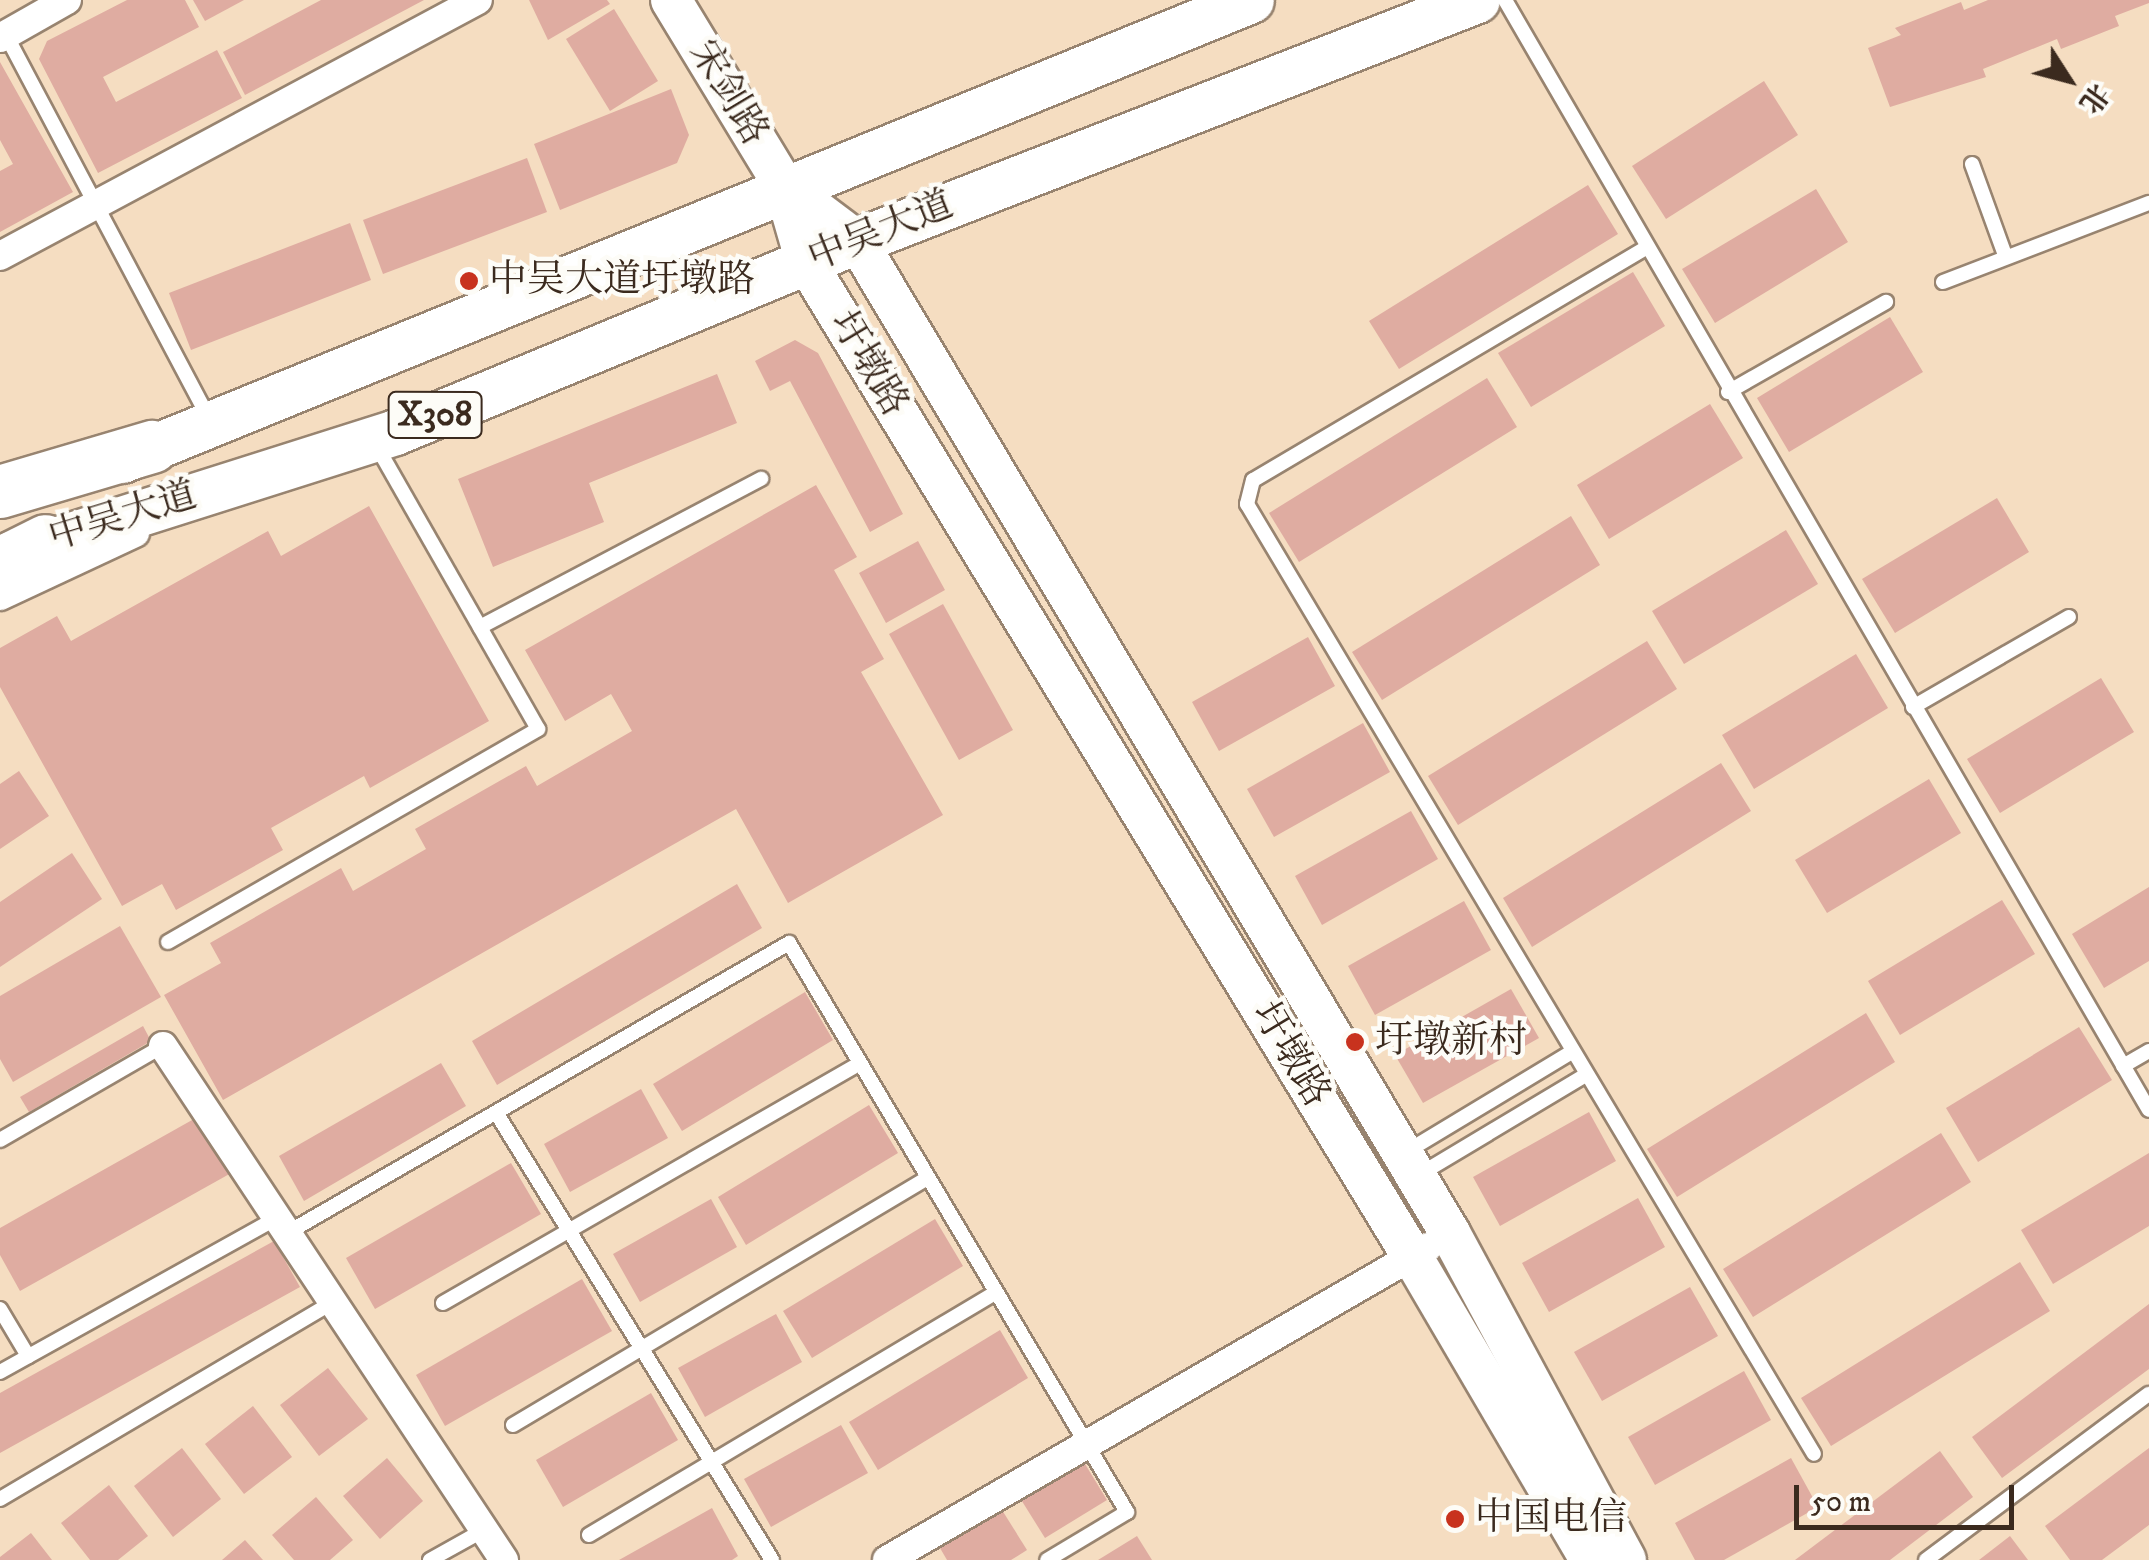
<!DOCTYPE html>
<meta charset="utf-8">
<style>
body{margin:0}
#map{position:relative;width:2149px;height:1560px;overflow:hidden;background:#f5ddc1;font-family:"IM FELL DW Pica","Noto Serif SC",serif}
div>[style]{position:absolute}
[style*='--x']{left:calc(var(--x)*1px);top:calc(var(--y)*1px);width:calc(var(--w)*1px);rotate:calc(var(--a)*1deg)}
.building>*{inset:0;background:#dfaca1}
.roads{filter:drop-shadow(2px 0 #988470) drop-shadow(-2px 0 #988470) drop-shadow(0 2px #988470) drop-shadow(0 -2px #988470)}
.service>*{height:14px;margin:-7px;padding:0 7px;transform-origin:7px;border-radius:7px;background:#fff}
.minor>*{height:28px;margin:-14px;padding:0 14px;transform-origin:14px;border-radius:14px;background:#fff}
.secondary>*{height:40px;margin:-20px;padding:0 20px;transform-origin:20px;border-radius:20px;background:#fff}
.primary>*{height:45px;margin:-22.5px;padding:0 22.5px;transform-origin:22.5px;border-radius:22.5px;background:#fff}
.motorway>*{height:52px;margin:-26px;padding:0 26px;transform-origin:26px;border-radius:26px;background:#fff}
.dots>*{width:28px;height:28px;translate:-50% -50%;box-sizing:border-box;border:5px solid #fdfcf7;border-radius:50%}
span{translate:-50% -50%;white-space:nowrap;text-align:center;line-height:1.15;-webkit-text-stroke:9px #fdfcf7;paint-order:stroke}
.shield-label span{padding:2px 8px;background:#fdfcf7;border:2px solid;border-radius:8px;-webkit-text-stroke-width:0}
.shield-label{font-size:35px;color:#3b2a1e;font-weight:700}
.street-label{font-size:38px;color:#3b2a1e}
.poi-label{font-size:38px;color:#3b2a1e}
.left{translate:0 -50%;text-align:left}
.north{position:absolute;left:2019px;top:30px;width:100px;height:100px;-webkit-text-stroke:8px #fdfcf7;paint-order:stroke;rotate:126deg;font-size:28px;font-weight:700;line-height:40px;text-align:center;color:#3b2a1e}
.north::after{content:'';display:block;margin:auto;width:35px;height:45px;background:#3b2a1e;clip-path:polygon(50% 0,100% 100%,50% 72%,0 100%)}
.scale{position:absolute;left:1794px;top:1485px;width:220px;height:45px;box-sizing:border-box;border:5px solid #3b2a1e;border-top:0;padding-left:12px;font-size:30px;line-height:35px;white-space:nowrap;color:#3b2a1e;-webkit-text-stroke:8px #fdfcf7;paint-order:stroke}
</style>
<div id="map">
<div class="building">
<div style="clip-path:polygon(127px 0,185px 0,199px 27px,103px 77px,116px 102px,217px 50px,242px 98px,98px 173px,39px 59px,47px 41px)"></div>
<div style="clip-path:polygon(193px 0,244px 0,205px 21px)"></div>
<div style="clip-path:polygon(321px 0,424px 0,245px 95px,223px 52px)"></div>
<div style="clip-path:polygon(529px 0,607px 0,610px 4px,548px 40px)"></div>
<div style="clip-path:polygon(1988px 0,2149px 0,2149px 3px,2115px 16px,2119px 26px,2061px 49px,2057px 39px,1983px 69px,1986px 77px,1890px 107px,1868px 48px,1901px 35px,1895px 28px,1961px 2px,1964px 10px)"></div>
<div style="clip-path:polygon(614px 9px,658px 81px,610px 111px,566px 39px)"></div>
<div style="clip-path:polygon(0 62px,73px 192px,0 232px,0 171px,13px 164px,0 140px)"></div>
<div style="clip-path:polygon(1764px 81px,1798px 135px,1666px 219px,1632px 166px)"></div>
<div style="clip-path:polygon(671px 89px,689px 135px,677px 163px,560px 210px,534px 144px)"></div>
<div style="clip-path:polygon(527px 158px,547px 212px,383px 274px,363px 220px)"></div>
<div style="clip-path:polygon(1588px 185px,1618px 234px,1399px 369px,1369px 321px)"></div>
<div style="clip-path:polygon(1816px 189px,1848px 242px,1715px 323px,1682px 269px)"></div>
<div style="clip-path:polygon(350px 223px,371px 280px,191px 350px,169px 293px)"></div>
<div style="clip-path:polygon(1633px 272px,1665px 326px,1531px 407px,1498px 353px)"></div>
<div style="clip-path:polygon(1890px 317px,1923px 372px,1789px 452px,1757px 398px)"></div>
<div style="clip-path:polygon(795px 340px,818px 353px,903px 514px,870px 532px,790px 381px,770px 391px,755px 361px)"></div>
<div style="clip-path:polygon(717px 374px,737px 423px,589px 483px,604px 522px,493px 567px,458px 479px)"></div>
<div style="clip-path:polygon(1487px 378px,1517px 427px,1299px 562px,1269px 513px)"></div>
<div style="clip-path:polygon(1710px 404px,1743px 458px,1609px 539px,1577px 485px)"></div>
<div style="clip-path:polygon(816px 485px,857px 557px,834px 570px,884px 659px,861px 672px,943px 815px,788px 903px,736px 809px,223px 1100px,164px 995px,221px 963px,210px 943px,341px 868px,353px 891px,426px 849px,415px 829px,526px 766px,537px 786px,632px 731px,611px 694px,565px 721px,525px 650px)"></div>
<div style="clip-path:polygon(1997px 498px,2029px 552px,1895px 633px,1862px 579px)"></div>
<div style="clip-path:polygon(369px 506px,489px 721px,370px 788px,364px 776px,271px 828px,283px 850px,176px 910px,162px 884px,122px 906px,0 687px,0 648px,57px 616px,71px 641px,268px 531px,281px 556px)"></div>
<div style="clip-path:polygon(1571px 516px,1600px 565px,1382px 700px,1352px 652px)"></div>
<div style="clip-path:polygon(1786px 530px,1818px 584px,1684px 664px,1652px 611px)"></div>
<div style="clip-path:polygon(918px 541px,945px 590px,886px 623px,859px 573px)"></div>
<div style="clip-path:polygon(943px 604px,1013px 730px,959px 760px,889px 634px)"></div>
<div style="clip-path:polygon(1308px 637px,1335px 686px,1219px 751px,1192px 702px)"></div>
<div style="clip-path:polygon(1647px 641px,1677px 689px,1458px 825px,1428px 776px)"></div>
<div style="clip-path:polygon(1856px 654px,1888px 708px,1754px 789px,1722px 735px)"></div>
<div style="clip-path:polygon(2101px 678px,2134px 732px,2000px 813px,1967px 759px)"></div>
<div style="clip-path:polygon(1363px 723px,1390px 772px,1274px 837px,1247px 789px)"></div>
<div style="clip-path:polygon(1721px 763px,1751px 811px,1532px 947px,1503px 898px)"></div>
<div style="clip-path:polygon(19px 771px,49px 816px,0 849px,0 784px)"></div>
<div style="clip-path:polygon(1929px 779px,1961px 833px,1827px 913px,1795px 860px)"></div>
<div style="clip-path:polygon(1411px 811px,1438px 859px,1322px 925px,1295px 876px)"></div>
<div style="clip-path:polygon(72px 853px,102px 899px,0 967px,0 902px)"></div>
<div style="clip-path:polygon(737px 884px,762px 928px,497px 1085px,472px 1041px)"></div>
<div style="clip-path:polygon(2149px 887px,2149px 961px,2104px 988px,2072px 934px)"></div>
<div style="clip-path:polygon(2002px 900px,2035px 954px,1900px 1035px,1868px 981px)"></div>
<div style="clip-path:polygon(1464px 901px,1491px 950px,1375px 1015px,1348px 966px)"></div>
<div style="clip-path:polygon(120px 926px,161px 997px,13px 1082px,0 1059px,0 996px)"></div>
<div style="clip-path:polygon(1511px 989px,1539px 1038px,1423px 1103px,1395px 1055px)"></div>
<div style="clip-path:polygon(805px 992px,833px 1040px,682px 1131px,653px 1084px)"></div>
<div style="clip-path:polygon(1866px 1013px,1895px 1062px,1677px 1197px,1647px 1149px)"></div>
<div style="clip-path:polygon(143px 1026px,151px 1041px,29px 1112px,20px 1097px)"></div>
<div style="clip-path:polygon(2079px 1027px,2112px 1080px,1978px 1162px,1946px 1108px)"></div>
<div style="clip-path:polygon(441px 1063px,466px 1106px,304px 1201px,279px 1156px)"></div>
<div style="clip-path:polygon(641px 1089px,668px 1138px,570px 1192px,544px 1144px)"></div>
<div style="clip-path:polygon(869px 1105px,898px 1153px,746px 1245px,718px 1197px)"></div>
<div style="clip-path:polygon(1589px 1112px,1616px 1161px,1500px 1226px,1473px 1177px)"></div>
<div style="clip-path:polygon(201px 1115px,233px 1172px,20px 1291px,0 1255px,0 1228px)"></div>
<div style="clip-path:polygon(1941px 1133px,1971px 1182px,1753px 1317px,1723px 1269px)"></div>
<div style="clip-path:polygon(2149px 1153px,2149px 1226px,2053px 1284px,2021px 1230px)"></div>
<div style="clip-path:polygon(511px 1163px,541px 1214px,375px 1309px,346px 1258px)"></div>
<div style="clip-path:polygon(1638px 1198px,1665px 1247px,1549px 1312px,1522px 1263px)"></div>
<div style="clip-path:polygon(711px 1199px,737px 1247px,640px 1302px,613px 1254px)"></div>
<div style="clip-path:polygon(935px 1219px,963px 1266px,812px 1358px,783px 1311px)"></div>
<div style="clip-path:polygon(274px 1241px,300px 1287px,0 1453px,0 1393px)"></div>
<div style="clip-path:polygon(2020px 1262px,2050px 1311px,1831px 1446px,1801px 1398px)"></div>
<div style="clip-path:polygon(582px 1279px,612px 1331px,445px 1426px,416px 1375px)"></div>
<div style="clip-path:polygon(1690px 1287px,1718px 1336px,1602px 1401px,1574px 1352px)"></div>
<div style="clip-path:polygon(2149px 1304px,2149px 1369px,2002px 1478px,1972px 1437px)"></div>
<div style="clip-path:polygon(776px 1314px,802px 1362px,705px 1417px,678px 1368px)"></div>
<div style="clip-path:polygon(1000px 1330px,1028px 1378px,878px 1470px,849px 1422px)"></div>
<div style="clip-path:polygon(328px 1368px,368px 1419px,319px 1456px,280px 1405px)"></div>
<div style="clip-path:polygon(1744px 1371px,1771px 1420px,1655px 1485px,1628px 1437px)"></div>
<div style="clip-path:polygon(651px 1393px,678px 1440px,563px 1507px,536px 1460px)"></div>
<div style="clip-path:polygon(253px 1406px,292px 1457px,244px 1494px,205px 1444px)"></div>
<div style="clip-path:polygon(841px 1425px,868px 1473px,771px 1527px,744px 1479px)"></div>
<div style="clip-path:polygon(182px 1448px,221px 1499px,173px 1537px,134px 1486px)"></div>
<div style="clip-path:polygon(2149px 1448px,2149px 1525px,2102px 1560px,2070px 1560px,2045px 1526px)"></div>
<div style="clip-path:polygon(1940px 1451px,1973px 1497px,1890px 1560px,1795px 1560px)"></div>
<div style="clip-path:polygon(387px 1458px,423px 1501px,380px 1539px,343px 1496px)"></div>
<div style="clip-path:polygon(1791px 1458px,1818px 1507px,1724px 1560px,1695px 1560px,1675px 1523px)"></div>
<div style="clip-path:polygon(1082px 1459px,1107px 1500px,1045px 1538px,1020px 1498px)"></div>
<div style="clip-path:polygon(109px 1485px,148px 1536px,118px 1560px,90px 1560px,61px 1523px)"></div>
<div style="clip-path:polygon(316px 1497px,353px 1540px,330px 1560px,294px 1560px,272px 1535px)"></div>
<div style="clip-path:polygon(712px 1508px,738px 1556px,732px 1560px,619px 1560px)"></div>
<div style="clip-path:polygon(1002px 1510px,1027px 1550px,1011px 1560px,947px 1560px,940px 1548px)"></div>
<div style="clip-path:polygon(31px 1533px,52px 1560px,0 1560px,0 1557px)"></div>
<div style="clip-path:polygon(1137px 1536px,1152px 1560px,1098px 1560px)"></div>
<div style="clip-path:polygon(2010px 1536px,2028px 1560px,1979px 1560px)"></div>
<div style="clip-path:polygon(245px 1540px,263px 1560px,222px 1560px)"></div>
</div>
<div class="roads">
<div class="service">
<div style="--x:1505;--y:0;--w:1283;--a:59.88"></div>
<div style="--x:6;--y:35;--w:433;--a:62.1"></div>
<div style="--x:1972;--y:164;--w:97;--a:70.1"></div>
<div style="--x:1644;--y:249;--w:454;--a:149.4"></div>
<div style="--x:1253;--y:480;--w:25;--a:104"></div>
<div style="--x:1247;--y:504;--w:1106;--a:59.17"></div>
<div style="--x:1943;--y:282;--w:221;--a:-21"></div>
<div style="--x:1728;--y:392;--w:182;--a:-29.7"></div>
<div style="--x:480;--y:627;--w:318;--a:-27.8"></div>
<div style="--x:1913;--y:707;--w:180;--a:-30"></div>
<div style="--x:168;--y:942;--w:427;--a:-29.9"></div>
<div style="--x:538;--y:729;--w:327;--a:-119.7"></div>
<div style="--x:2123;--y:1066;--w:30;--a:-30"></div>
<div style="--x:497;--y:1114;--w:524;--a:58.34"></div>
<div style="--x:0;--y:1140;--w:188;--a:-30"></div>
<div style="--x:1406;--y:1152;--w:194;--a:-31.1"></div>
<div style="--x:1417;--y:1176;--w:197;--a:-30.9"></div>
<div style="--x:287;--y:1233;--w:580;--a:-30.01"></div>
<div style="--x:789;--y:943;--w:662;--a:59.29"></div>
<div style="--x:1127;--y:1512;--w:93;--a:149"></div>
<div style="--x:443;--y:1303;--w:481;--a:-29.9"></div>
<div style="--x:0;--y:1309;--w:55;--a:59.2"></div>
<div style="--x:0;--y:1372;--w:317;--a:-29.1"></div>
<div style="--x:513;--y:1425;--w:483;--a:-30.8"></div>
<div style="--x:0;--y:1499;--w:387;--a:-30.6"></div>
<div style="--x:589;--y:1535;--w:474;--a:-30.8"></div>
<div style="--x:430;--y:1560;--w:62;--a:-29.1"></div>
<div style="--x:1926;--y:1560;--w:278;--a:-36.7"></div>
</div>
<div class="minor">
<div style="--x:0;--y:38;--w:77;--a:-29.6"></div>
<div style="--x:0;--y:256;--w:542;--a:-28.17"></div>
<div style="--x:0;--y:596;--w:149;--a:-25"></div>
<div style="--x:163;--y:1046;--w:617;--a:56.44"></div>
<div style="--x:887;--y:1560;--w:625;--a:-30.05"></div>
</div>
<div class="secondary">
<div style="--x:671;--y:0;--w:218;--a:58.7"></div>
<div style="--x:784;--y:186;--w:79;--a:73.9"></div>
<div style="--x:806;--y:262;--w:1164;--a:58.63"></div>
<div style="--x:1412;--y:1256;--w:352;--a:59.6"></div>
<div style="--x:784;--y:186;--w:91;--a:37"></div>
<div style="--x:857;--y:241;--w:1156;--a:59.13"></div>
<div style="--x:1450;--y:1233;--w:371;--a:61.7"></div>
</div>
<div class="primary">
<div style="--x:122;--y:460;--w:1219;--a:-22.17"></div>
<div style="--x:11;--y:554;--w:403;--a:-17.6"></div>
<div style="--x:395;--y:432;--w:500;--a:-22.5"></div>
<div style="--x:857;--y:241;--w:665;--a:-21.24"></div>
</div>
<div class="motorway">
<div style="--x:0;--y:492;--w:159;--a:-16.5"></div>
<div style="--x:0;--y:564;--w:51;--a:-26.6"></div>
</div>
</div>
<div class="dots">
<div style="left:469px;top:281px;background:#c8321e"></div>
<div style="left:1355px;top:1042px;background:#c8321e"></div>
<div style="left:1455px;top:1519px;background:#c8321e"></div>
</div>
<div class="shield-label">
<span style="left:435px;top:415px">X308</span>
</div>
<div class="street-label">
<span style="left:728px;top:93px;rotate:59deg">宋剑路</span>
<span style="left:881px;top:232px;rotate:-22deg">中吴大道</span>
<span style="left:868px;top:364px;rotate:59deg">圩墩路</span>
<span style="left:123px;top:517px;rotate:-17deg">中吴大道</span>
<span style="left:1290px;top:1055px;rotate:59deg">圩墩路</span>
</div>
<div class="poi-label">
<span class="left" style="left:489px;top:281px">中吴大道圩墩路</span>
<span class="left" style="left:1375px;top:1042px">圩墩新村</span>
<span class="left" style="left:1475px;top:1519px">中国电信</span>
</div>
<div class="north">北</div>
<div class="scale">50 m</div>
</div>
